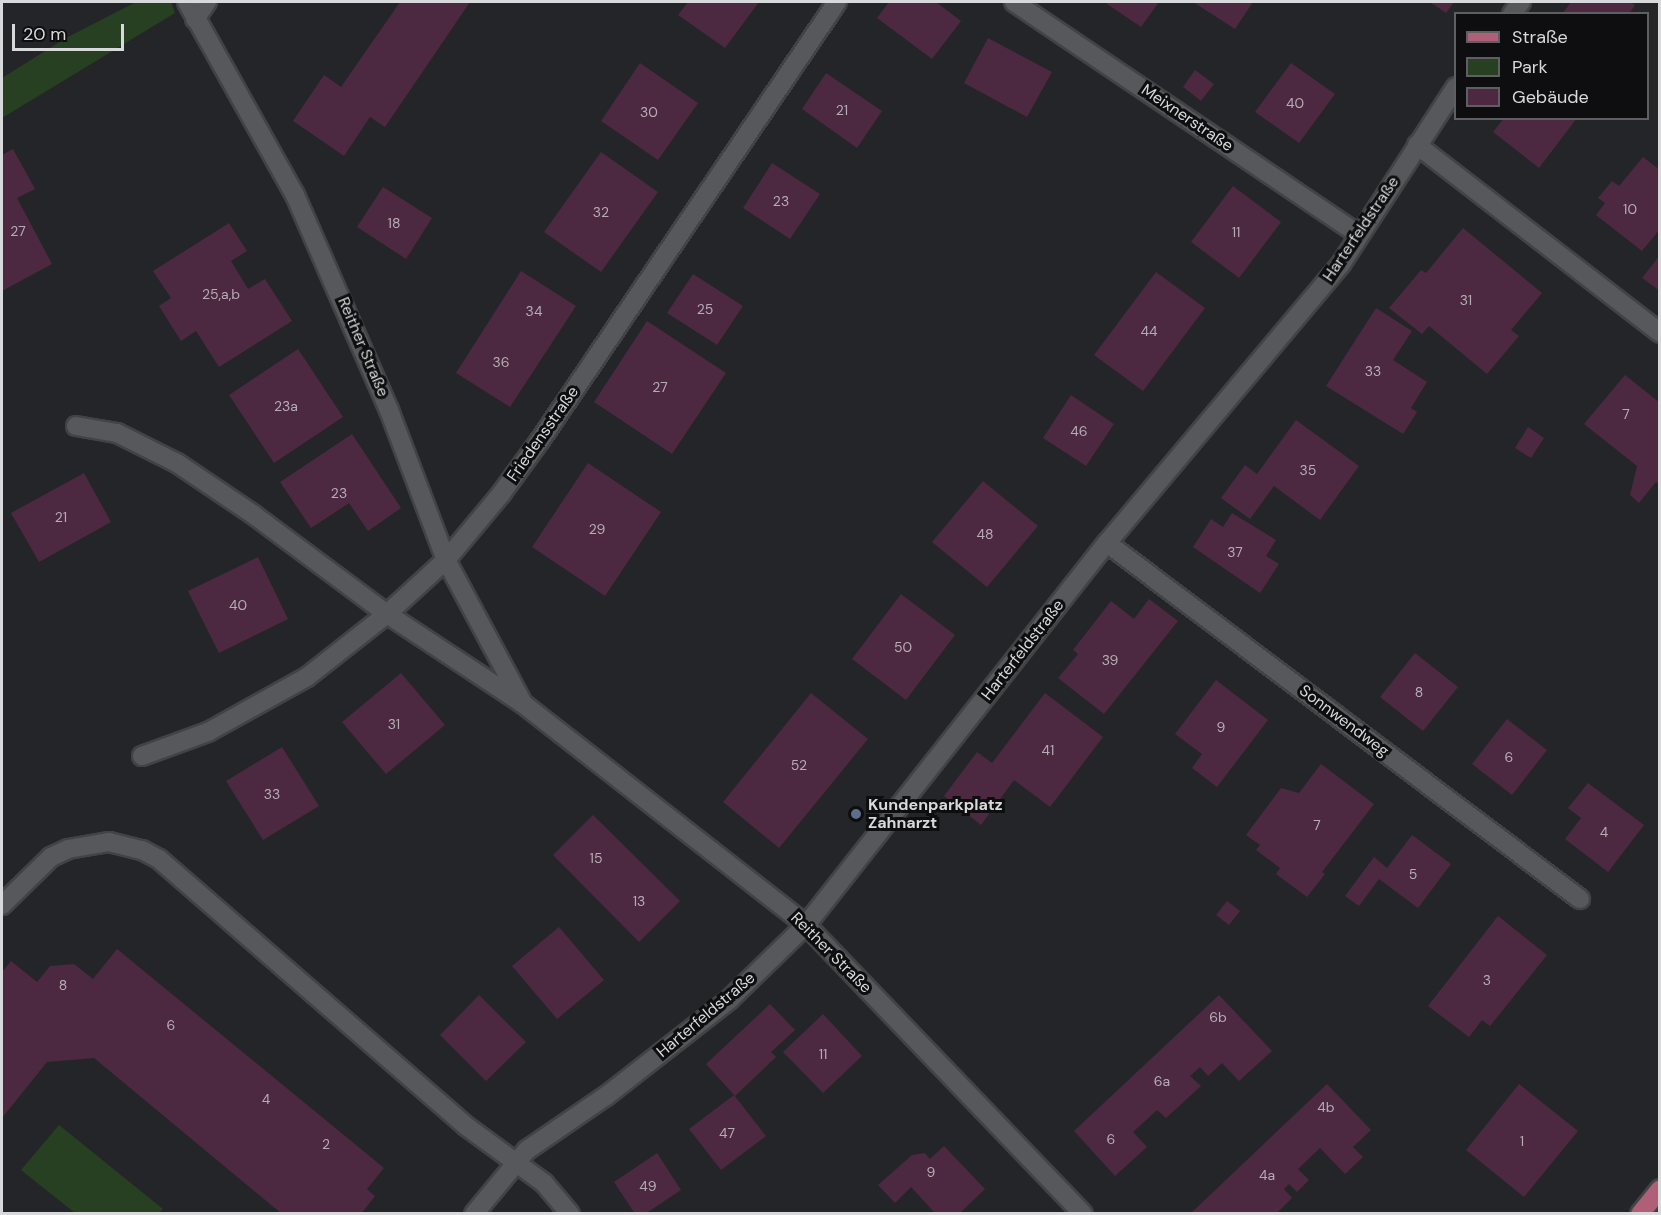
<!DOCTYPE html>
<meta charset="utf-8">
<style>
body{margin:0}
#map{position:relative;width:1661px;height:1215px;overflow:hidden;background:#242528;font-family:"DM Sans",sans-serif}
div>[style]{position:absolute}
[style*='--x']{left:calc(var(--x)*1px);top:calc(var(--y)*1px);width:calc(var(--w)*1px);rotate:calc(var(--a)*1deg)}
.green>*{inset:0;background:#274021}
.building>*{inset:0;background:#4d2841}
.roads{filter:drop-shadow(2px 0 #424346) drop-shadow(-2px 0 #424346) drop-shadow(0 2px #424346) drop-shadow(0 -2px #424346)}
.minor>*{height:18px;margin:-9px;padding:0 9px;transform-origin:9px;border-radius:9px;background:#57585c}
.major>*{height:18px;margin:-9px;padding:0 9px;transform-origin:9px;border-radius:9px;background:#b05f78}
.dots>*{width:16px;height:16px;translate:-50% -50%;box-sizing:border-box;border:3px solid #0e0e10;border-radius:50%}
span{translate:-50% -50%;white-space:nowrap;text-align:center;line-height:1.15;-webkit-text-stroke:6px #0e0e10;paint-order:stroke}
.number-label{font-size:14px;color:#b5adb4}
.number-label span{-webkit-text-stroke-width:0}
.street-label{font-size:16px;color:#d8d9db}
.poi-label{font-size:16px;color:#d8d9db;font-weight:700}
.left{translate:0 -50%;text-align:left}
.frame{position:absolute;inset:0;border:3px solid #d8d9db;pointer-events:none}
.legend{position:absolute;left:1454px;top:12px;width:195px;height:108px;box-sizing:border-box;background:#0e0e10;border:2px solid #5f5f61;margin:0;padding:8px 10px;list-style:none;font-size:18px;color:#d8d9db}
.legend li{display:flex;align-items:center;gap:12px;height:30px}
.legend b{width:30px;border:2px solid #5f5f61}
.scale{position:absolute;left:12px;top:24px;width:112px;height:27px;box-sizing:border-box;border:3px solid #d8d9db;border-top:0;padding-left:8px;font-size:18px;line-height:21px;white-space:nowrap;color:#d8d9db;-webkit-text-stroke:4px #0e0e10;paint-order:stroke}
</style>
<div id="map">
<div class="green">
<div style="clip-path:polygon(136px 2px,171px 2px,175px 13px,2px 118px,2px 78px,66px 38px)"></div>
<div style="clip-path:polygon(59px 1125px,163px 1209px,159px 1213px,75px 1213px,21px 1170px)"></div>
</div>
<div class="building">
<div style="clip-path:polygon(400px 2px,470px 2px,385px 127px,370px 117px,344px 156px,293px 121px,324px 75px,341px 87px)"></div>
<div style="clip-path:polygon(688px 2px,759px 2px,725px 48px,678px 15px)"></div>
<div style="clip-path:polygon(889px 2px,936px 2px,961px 21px,932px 59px,877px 18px)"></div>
<div style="clip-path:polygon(1108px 2px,1159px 2px,1141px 27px,1107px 4px)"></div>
<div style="clip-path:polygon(1193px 2px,1253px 2px,1235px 29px)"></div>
<div style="clip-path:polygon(1430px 2px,1454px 2px,1446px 13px)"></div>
<div style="clip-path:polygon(1571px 2px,1630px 2px,1635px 5px,1629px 14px,1562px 14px)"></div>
<div style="clip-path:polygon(988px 38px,1052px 72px,1027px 117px,964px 83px)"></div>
<div style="clip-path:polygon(640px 63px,698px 103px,658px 160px,601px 121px)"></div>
<div style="clip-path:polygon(1291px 63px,1335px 94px,1299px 143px,1255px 112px)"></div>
<div style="clip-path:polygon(1195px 70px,1214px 84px,1201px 101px,1183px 87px)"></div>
<div style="clip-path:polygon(826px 73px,882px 111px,857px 148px,802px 109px)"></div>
<div style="clip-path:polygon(1504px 118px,1577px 118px,1539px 168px,1493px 132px)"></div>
<div style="clip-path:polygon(13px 149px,35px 189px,17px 198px,52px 264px,2px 291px,2px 155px)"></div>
<div style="clip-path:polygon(601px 152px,658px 192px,601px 272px,544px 232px)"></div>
<div style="clip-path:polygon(1643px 157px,1660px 170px,1660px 229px,1642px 251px,1596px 215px,1605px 203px,1598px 198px,1612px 181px,1619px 186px)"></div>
<div style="clip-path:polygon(772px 163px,820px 194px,790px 239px,743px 208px)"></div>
<div style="clip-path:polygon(1233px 186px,1281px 222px,1239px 278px,1191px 242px)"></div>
<div style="clip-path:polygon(383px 187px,432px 218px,406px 259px,357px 227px)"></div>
<div style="clip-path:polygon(229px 223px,247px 251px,231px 261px,248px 289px,265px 279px,292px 321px,219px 367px,196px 331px,181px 341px,159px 306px,171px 298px,153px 271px)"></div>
<div style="clip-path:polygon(1463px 228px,1542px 293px,1511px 330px,1519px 336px,1487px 374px,1429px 326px,1422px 334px,1389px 308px,1421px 270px,1426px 273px)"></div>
<div style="clip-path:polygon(1660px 255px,1660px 291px,1642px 278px)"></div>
<div style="clip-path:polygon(521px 271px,576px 306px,510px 407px,456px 373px)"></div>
<div style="clip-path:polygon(1156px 272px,1205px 308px,1143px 391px,1094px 355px)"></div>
<div style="clip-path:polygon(693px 274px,743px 306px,717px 345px,667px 313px)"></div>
<div style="clip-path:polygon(1376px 308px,1412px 331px,1393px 360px,1427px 382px,1411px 408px,1417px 412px,1403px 434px,1326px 386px)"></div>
<div style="clip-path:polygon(647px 321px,726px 373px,672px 454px,594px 402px)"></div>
<div style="clip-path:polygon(298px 349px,343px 417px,274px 463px,229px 395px)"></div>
<div style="clip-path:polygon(1625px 375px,1660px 403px,1660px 485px,1656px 482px,1639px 503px,1630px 495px,1637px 466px,1584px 424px)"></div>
<div style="clip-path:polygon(1071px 395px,1114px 424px,1086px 466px,1043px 438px)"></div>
<div style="clip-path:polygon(1296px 420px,1359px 466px,1320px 520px,1274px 486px,1250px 519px,1221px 498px,1245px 465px,1257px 474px)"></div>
<div style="clip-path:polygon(1528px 427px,1544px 438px,1531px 458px,1515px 448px)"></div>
<div style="clip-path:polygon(352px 434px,401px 508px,368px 531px,349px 503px,311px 528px,280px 482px)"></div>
<div style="clip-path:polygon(588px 463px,661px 512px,605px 596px,532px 547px)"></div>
<div style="clip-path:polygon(84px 473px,111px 522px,39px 562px,11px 513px)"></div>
<div style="clip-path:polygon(983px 481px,1038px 526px,987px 587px,932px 542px)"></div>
<div style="clip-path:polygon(1232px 513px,1276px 540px,1266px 556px,1279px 564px,1260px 593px,1193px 547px,1211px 519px,1223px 527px)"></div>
<div style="clip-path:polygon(258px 557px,288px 619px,219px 653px,188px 591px)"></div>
<div style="clip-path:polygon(901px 594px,955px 635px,906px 700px,852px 659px)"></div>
<div style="clip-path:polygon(1149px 599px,1178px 621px,1104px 714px,1058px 678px,1078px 654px,1073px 650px,1111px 601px,1134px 619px)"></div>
<div style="clip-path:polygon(1415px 653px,1458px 687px,1423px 731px,1380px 697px)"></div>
<div style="clip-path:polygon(401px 673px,445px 725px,386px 774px,342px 722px)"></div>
<div style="clip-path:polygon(1216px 680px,1268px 720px,1217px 787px,1192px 768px,1202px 754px,1175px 734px)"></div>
<div style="clip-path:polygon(811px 693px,868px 739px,779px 848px,723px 802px)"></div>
<div style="clip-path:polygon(1045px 693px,1103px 737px,1050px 807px,1014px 780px,981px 825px,944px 796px,977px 752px,992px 763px)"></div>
<div style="clip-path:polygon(1507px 719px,1547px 750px,1512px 795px,1472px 764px)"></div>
<div style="clip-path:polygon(282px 747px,319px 806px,263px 840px,226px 781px)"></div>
<div style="clip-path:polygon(1321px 764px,1374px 804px,1322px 872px,1325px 874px,1307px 897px,1276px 874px,1280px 868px,1256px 850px,1260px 845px,1246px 835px,1281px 788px,1299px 793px)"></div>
<div style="clip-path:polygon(1588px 783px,1644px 825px,1608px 872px,1565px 839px,1581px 818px,1568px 808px)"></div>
<div style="clip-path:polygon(593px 815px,680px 901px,639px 942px,553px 855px)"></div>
<div style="clip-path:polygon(1412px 835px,1451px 864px,1418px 908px,1379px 879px,1359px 906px,1345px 896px,1374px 857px,1387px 868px)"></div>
<div style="clip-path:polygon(1227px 901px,1240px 911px,1229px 925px,1216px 915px)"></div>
<div style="clip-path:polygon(1498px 916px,1547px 955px,1490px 1026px,1482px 1020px,1469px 1037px,1428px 1006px)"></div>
<div style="clip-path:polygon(559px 927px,604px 980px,557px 1019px,512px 966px)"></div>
<div style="clip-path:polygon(117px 949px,384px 1168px,367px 1189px,375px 1196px,361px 1214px,282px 1214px,94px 1058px,47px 1062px,2px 1118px,2px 972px,11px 961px,37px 982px,50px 966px,74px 964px,93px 979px)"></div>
<div style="clip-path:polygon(479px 995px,526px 1042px,486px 1081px,440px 1035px)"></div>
<div style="clip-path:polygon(1219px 995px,1272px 1051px,1239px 1081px,1222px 1063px,1208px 1076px,1200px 1067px,1190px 1076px,1201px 1086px,1166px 1118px,1157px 1110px,1133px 1132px,1147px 1147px,1115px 1176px,1074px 1131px)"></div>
<div style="clip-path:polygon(770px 1004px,795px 1030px,771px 1052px,776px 1057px,735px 1096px,706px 1064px)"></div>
<div style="clip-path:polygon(823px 1014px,862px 1056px,823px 1093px,783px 1052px)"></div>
<div style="clip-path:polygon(1327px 1084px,1371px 1130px,1353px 1147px,1363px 1157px,1345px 1174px,1320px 1148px,1298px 1169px,1309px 1180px,1297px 1192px,1289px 1184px,1284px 1189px,1292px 1198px,1276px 1214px,1190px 1214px)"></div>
<div style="clip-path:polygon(1519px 1084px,1578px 1131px,1524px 1197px,1466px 1150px)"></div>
<div style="clip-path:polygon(734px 1095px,766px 1136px,721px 1170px,689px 1129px)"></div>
<div style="clip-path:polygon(944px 1146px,985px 1189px,959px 1214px,936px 1214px,911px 1187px,895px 1203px,878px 1185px,912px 1155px,925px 1153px,930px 1159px)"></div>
<div style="clip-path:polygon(657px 1153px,681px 1190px,645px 1214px,635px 1214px,614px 1182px)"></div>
</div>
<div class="roads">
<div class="minor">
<div style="--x:187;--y:2;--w:221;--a:60.8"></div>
<div style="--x:295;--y:195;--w:235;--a:66.4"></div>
<div style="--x:389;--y:410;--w:160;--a:69.2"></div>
<div style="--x:446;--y:560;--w:159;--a:61.8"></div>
<div style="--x:1014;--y:2;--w:416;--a:34"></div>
<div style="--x:1512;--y:14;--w:15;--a:-53"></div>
<div style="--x:195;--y:19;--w:21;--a:-55"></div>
<div style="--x:1417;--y:145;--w:307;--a:37.7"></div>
<div style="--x:76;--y:426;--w:42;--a:9.7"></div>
<div style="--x:117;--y:433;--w:67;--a:26.6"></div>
<div style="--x:177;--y:463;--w:93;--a:34"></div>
<div style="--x:254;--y:515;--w:166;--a:36.7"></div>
<div style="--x:387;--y:614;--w:162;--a:33.4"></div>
<div style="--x:522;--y:703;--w:360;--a:38"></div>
<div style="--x:806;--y:925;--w:400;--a:46.2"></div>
<div style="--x:1107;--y:543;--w:592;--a:36.97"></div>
<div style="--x:142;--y:756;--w:70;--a:-20"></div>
<div style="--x:208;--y:732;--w:113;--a:-29.1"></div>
<div style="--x:307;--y:677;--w:102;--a:-38.2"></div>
<div style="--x:387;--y:614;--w:80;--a:-42.5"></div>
<div style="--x:446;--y:560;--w:86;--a:-50.2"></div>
<div style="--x:501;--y:494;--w:68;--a:-54"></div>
<div style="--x:541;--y:439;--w:528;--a:-55.89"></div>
<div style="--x:2;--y:905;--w:69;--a:-44.4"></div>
<div style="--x:51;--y:857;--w:19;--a:-25"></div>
<div style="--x:68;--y:849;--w:42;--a:-9.7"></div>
<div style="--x:109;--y:842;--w:34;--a:14"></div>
<div style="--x:142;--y:850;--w:19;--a:28"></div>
<div style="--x:159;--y:859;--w:407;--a:41"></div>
<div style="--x:466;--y:1126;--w:97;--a:36.2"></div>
<div style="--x:544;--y:1183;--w:40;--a:50"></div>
<div style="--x:474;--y:1214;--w:83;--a:-50.4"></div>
<div style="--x:527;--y:1150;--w:96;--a:-34.4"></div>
<div style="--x:606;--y:1096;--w:157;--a:-38"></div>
<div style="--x:730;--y:999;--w:106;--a:-44.2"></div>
<div style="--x:806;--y:925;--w:486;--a:-51.8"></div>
<div style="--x:1107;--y:543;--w:364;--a:-50"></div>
<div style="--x:1341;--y:264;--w:211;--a:-57"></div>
</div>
<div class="major">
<div style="--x:1640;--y:1214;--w:32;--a:-51"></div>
</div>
</div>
<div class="dots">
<div style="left:856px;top:814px;background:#5c6f8a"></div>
</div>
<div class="number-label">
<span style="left:1295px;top:103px">40</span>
<span style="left:842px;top:110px">21</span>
<span style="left:649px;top:112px">30</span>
<span style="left:781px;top:201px">23</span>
<span style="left:1630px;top:209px">10</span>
<span style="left:601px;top:212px">32</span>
<span style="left:394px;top:223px">18</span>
<span style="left:18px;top:231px">27</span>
<span style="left:1236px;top:232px">11</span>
<span style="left:221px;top:294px">25,a,b</span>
<span style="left:1466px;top:300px">31</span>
<span style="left:705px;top:309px">25</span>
<span style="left:534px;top:311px">34</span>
<span style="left:1149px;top:331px">44</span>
<span style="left:501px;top:362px">36</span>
<span style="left:1373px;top:371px">33</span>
<span style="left:660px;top:387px">27</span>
<span style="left:286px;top:406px">23a</span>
<span style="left:1626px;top:414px">7</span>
<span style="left:1079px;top:431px">46</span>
<span style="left:1308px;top:470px">35</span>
<span style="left:339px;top:493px">23</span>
<span style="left:61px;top:517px">21</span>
<span style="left:597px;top:529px">29</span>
<span style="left:985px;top:534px">48</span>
<span style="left:1235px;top:552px">37</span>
<span style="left:238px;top:605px">40</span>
<span style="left:903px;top:647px">50</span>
<span style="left:1110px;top:660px">39</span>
<span style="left:1419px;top:692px">8</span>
<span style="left:394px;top:724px">31</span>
<span style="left:1221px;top:727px">9</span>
<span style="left:1048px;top:750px">41</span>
<span style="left:1509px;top:757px">6</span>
<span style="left:799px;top:765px">52</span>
<span style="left:272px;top:794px">33</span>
<span style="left:1317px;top:825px">7</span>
<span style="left:1604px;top:832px">4</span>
<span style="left:596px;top:858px">15</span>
<span style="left:1413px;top:874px">5</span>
<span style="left:639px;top:901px">13</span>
<span style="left:1487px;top:980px">3</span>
<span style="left:63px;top:985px">8</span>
<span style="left:1218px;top:1017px">6b</span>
<span style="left:171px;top:1025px">6</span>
<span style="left:823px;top:1054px">11</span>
<span style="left:1162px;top:1081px">6a</span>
<span style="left:266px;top:1099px">4</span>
<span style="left:1326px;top:1107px">4b</span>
<span style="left:727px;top:1133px">47</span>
<span style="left:1111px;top:1139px">6</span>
<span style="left:1522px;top:1141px">1</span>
<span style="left:326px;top:1144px">2</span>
<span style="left:931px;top:1172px">9</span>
<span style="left:1267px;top:1175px">4a</span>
<span style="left:648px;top:1186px">49</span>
</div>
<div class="street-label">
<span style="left:1187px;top:118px;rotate:34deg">Meixnerstraße</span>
<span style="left:1361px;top:229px;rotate:-56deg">Harterfeldstraße</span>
<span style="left:363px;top:347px;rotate:67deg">Reither Straße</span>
<span style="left:543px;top:434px;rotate:-55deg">Friedensstraße</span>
<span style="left:1023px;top:650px;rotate:-52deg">Harterfeldstraße</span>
<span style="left:1344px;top:721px;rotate:37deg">Sonnwendweg</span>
<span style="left:831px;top:953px;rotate:45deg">Reither Straße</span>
<span style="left:706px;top:1015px;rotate:-40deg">Harterfeldstraße</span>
</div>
<div class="poi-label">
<span class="left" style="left:868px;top:814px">Kundenparkplatz<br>Zahnarzt</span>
</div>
<div class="frame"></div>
<ul class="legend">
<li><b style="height:8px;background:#b05f78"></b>Straße</li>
<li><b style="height:16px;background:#274021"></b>Park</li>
<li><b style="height:16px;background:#4d2841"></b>Gebäude</li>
</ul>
<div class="scale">20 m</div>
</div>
